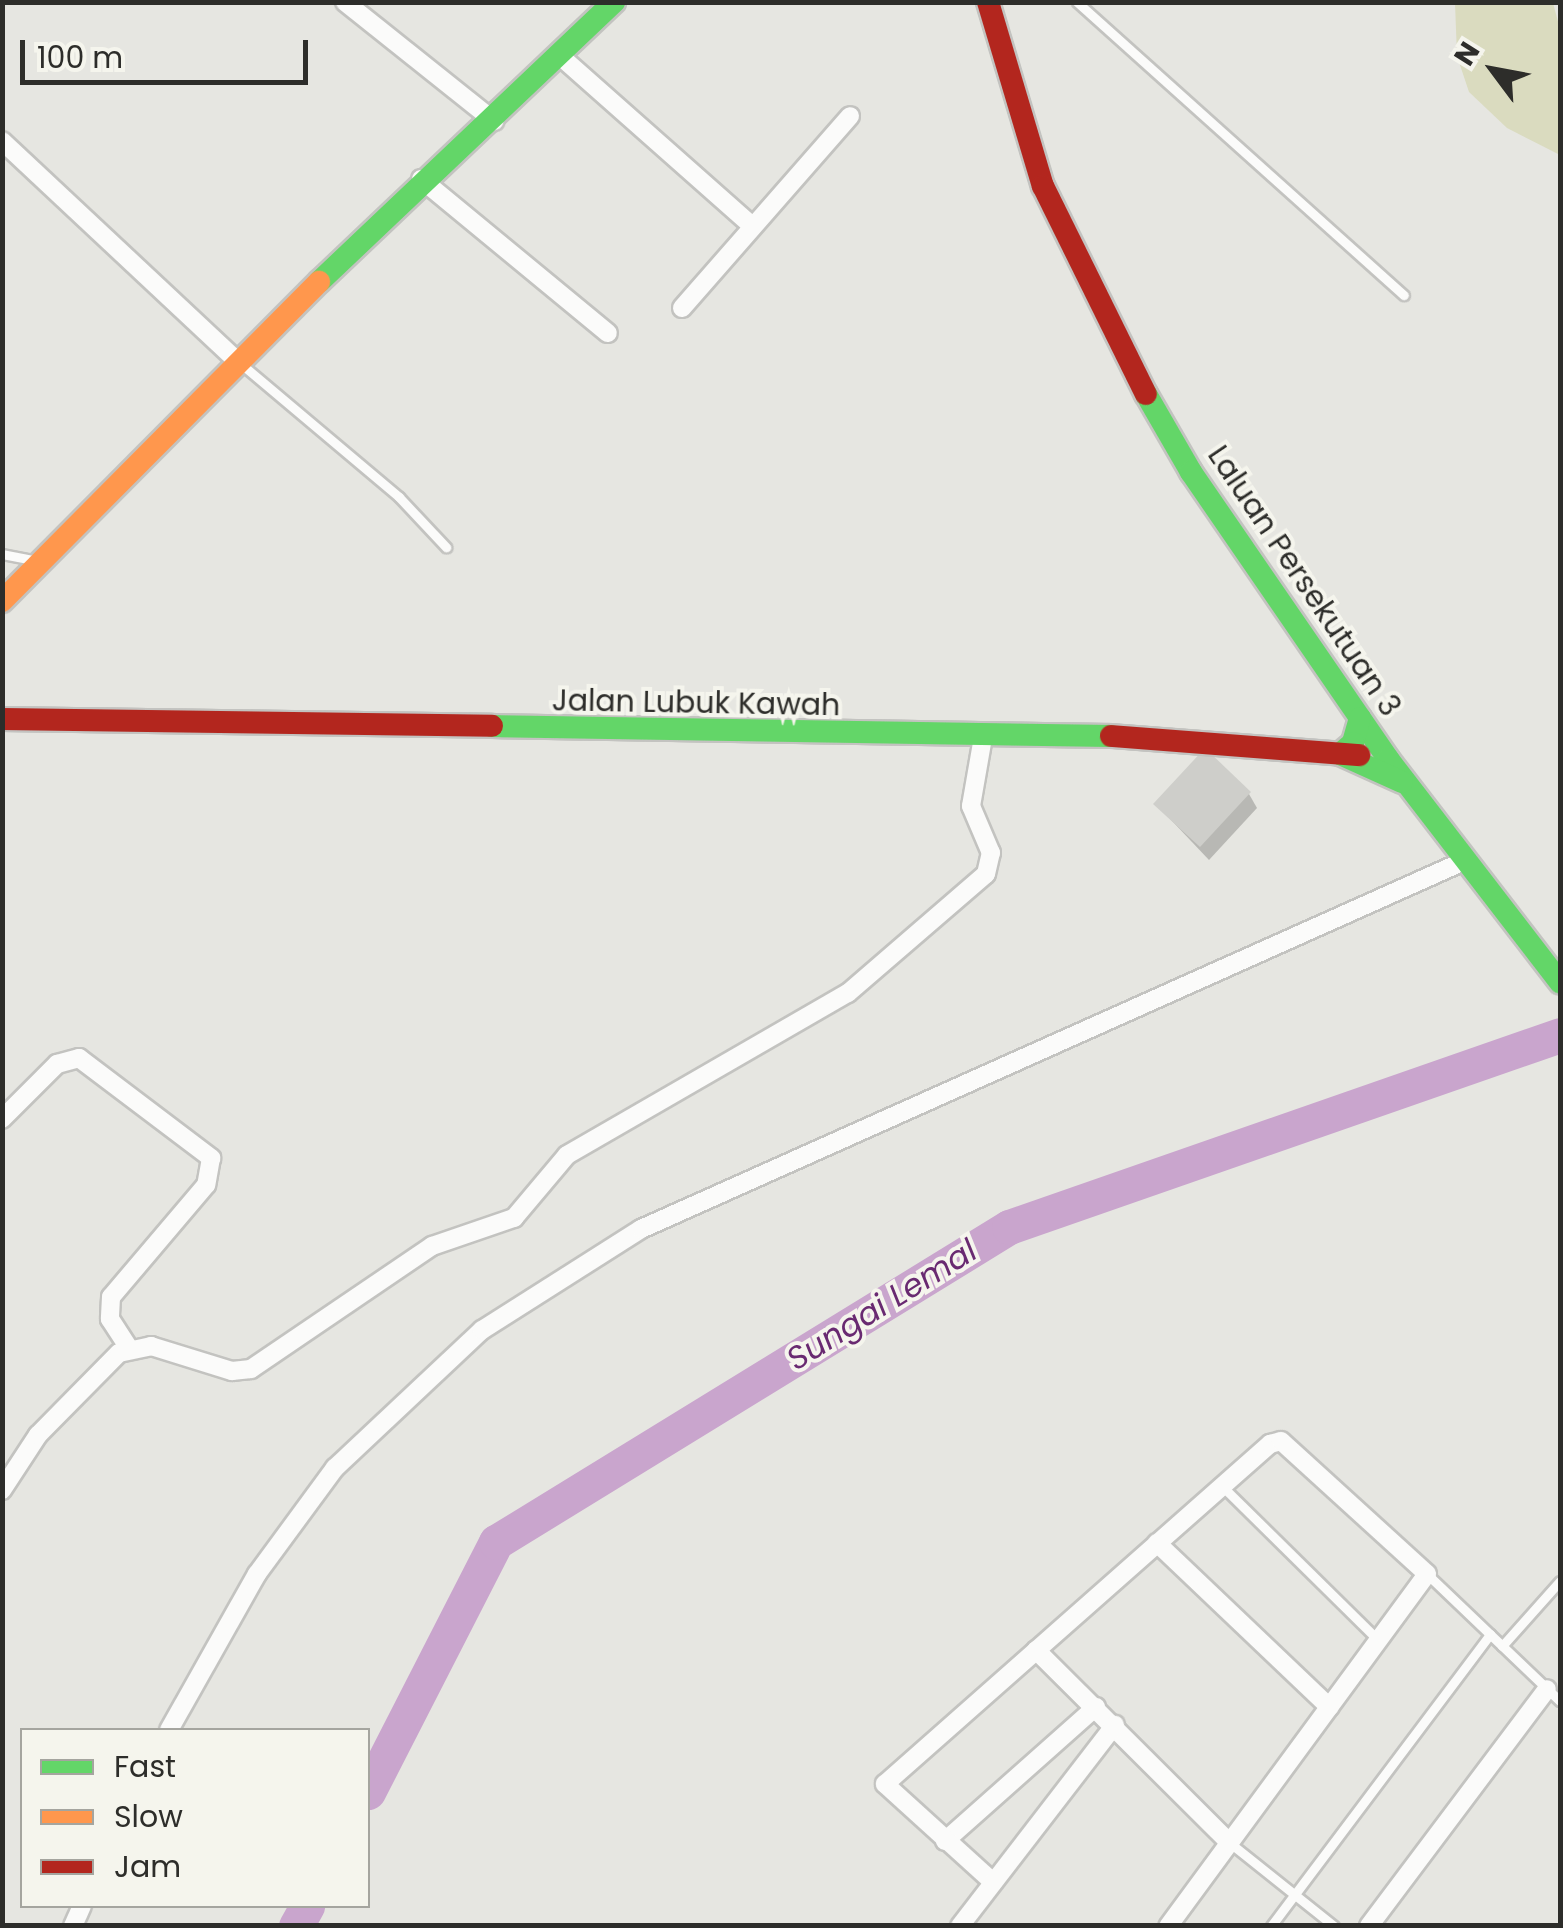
<!DOCTYPE html>
<style>
body{margin:0}
#map{position:relative;width:1563px;height:1928px;overflow:hidden;background:#e6e6e1;font-family:Poppins,sans-serif}
div>[style]{position:absolute}
[style*='--x']{left:calc(var(--x)*1px);top:calc(var(--y)*1px);width:calc(var(--w)*1px);rotate:calc(var(--a)*1deg)}
.green>*{inset:0;background:#dadbbf}
.shadow>*{inset:0;background:#0003}
.river>*{height:35px;margin:-17.5px;padding:0 17.5px;transform-origin:17.5px;border-radius:17.5px;background:#c9a5cd}
.building>*{inset:0;background:#cececa}
.roads{filter:drop-shadow(2px 0 #c3c3c0) drop-shadow(-2px 0 #c3c3c0) drop-shadow(0 2px #c3c3c0) drop-shadow(0 -2px #c3c3c0)}
.lane>*{height:9px;margin:-4.5px;padding:0 4.5px;transform-origin:4.5px;border-radius:4.5px;background:#fbfbfa}
.street>*{height:18px;margin:-9px;padding:0 9px;transform-origin:9px;border-radius:9px;background:#fbfbfa}
.fast>*{height:22px;margin:-11px;padding:0 11px;transform-origin:11px;border-radius:11px;background:#63d668}
.slow>*{height:22px;margin:-11px;padding:0 11px;transform-origin:11px;border-radius:11px;background:#ff974d}
.jam>*{height:22px;margin:-11px;padding:0 11px;transform-origin:11px;border-radius:11px;background:#b3261e}
span{translate:-50% -50%;white-space:nowrap;text-align:center;line-height:1.15;-webkit-text-stroke:8px #f5f5ed;paint-order:stroke}
.street-label{font-size:30px;color:#2d2d2a}
.water-label{font-size:32px;color:#692a71;font-style:italic}
.frame{position:absolute;inset:0;border:5px solid #2d2d2a;pointer-events:none}
.legend{position:absolute;left:20px;top:1728px;width:350px;height:180px;box-sizing:border-box;background:#f5f5ed;border:2px solid #a5a59f;margin:0;padding:12px 18px;list-style:none;font-size:30px;color:#2d2d2a}
.legend li{display:flex;align-items:center;gap:20px;height:50px}
.legend b{width:50px;border:2px solid #a5a59f}
.north{position:absolute;left:1443px;top:20px;width:100px;height:100px;-webkit-text-stroke:8px #f5f5ed;paint-order:stroke;rotate:302deg;font-size:28px;font-weight:700;line-height:40px;text-align:center;color:#2d2d2a}
.north::after{content:'';display:block;margin:auto;width:35px;height:45px;background:#2d2d2a;clip-path:polygon(50% 0,100% 100%,50% 72%,0 100%)}
.scale{position:absolute;left:20px;top:40px;width:288px;height:45px;box-sizing:border-box;border:5px solid #2d2d2a;border-top:0;padding-left:12px;font-size:30px;line-height:35px;white-space:nowrap;color:#2d2d2a;-webkit-text-stroke:8px #f5f5ed;paint-order:stroke}
</style>
<div id="map">
<div class="green">
<div style="clip-path:polygon(1455px 3px,1553px 3px,1560px 29px,1560px 155px,1507px 128px,1469px 92px,1457px 56px)"></div>
</div>
<div class="shadow">
<div style="clip-path:polygon(1249px 794px,1257px 808px,1209px 860px,1156px 804px)"></div>
</div>
<div class="river">
<div style="--x:368;--y:1792;--w:281;--a:-62.9"></div>
<div style="--x:496;--y:1542;--w:602;--a:-31.55"></div>
<div style="--x:1009;--y:1227;--w:583;--a:-19.21"></div>
<div style="--x:296;--y:1926;--w:23;--a:-61"></div>
</div>
<div class="building">
<div style="clip-path:polygon(1205px 748px,1251px 792px,1200px 847px,1153px 804px)"></div>
</div>
<div class="roads">
<div class="lane">
<div style="--x:1077;--y:2;--w:439;--a:41.9"></div>
<div style="--x:240;--y:363;--w:208;--a:40.1"></div>
<div style="--x:399;--y:497;--w:69;--a:46.8"></div>
<div style="--x:2;--y:554;--w:33;--a:11"></div>
<div style="--x:1222;--y:1486;--w:219;--a:44.6"></div>
<div style="--x:1427;--y:1574;--w:184;--a:43.7"></div>
<div style="--x:1502;--y:1646;--w:87;--a:-48.3"></div>
<div style="--x:1230;--y:1843;--w:133;--a:38.6"></div>
<div style="--x:1271;--y:1926;--w:365;--a:-53.1"></div>
</div>
<div class="street">
<div style="--x:345;--y:2;--w:191;--a:38.6"></div>
<div style="--x:559;--y:55;--w:258;--a:41.5"></div>
<div style="--x:2;--y:141;--w:322;--a:43.1"></div>
<div style="--x:421;--y:179;--w:242;--a:39.5"></div>
<div style="--x:682;--y:308;--w:255;--a:-48.8"></div>
<div style="--x:2;--y:1119;--w:78;--a:-45"></div>
<div style="--x:57;--y:1064;--w:23;--a:-15"></div>
<div style="--x:79;--y:1058;--w:166;--a:37.1"></div>
<div style="--x:211;--y:1158;--w:27;--a:100"></div>
<div style="--x:206;--y:1185;--w:147;--a:130.3"></div>
<div style="--x:111;--y:1297;--w:22;--a:93"></div>
<div style="--x:110;--y:1319;--w:35;--a:57"></div>
<div style="--x:2;--y:1490;--w:66;--a:-56.8"></div>
<div style="--x:38;--y:1435;--w:115;--a:-45.4"></div>
<div style="--x:119;--y:1353;--w:33;--a:-12"></div>
<div style="--x:151;--y:1346;--w:85;--a:17.2"></div>
<div style="--x:232;--y:1371;--w:19;--a:-6"></div>
<div style="--x:251;--y:1369;--w:219;--a:-34.2"></div>
<div style="--x:432;--y:1246;--w:87;--a:-18.9"></div>
<div style="--x:514;--y:1218;--w:82;--a:-49.9"></div>
<div style="--x:567;--y:1155;--w:324;--a:-30"></div>
<div style="--x:848;--y:993;--w:182;--a:-40.8"></div>
<div style="--x:986;--y:874;--w:22;--a:-77"></div>
<div style="--x:991;--y:853;--w:51;--a:-113.1"></div>
<div style="--x:971;--y:806;--w:70;--a:-80.1"></div>
<div style="--x:1157;--y:1543;--w:238;--a:43.6"></div>
<div style="--x:1036;--y:1650;--w:272;--a:44.9"></div>
<div style="--x:169;--y:1730;--w:179;--a:-60.6"></div>
<div style="--x:257;--y:1574;--w:132;--a:-53.7"></div>
<div style="--x:335;--y:1468;--w:202;--a:-43.2"></div>
<div style="--x:482;--y:1330;--w:188;--a:-32.4"></div>
<div style="--x:641;--y:1229;--w:902;--a:-24.09"></div>
<div style="--x:945;--y:1841;--w:202;--a:-41.6"></div>
<div style="--x:993;--y:1882;--w:146;--a:-137.8"></div>
<div style="--x:885;--y:1784;--w:514;--a:-41.45"></div>
<div style="--x:1270;--y:1444;--w:11;--a:-15"></div>
<div style="--x:1281;--y:1441;--w:197;--a:42.3"></div>
<div style="--x:1427;--y:1574;--w:437;--a:126.3"></div>
<div style="--x:73;--y:1926;--w:22;--a:-66"></div>
<div style="--x:960;--y:1926;--w:254;--a:-52.4"></div>
<div style="--x:1369;--y:1926;--w:296;--a:-53.1"></div>
</div>
<div class="fast">
<div style="--x:319;--y:282;--w:407;--a:-43.5"></div>
<div style="--x:1146;--y:394;--w:90;--a:60"></div>
<div style="--x:1191;--y:472;--w:348;--a:55.5"></div>
<div style="--x:1388;--y:759;--w:282;--a:52.4"></div>
<div style="--x:1360;--y:718;--w:26;--a:106"></div>
<div style="--x:1353;--y:743;--w:17;--a:140"></div>
<div style="--x:1340;--y:754;--w:68;--a:24.3"></div>
<div style="--x:492;--y:726;--w:619;--a:0.93"></div>
</div>
<div class="slow">
<div style="--x:2;--y:601;--w:450;--a:-45.2"></div>
</div>
<div class="jam">
<div style="--x:988;--y:2;--w:192;--a:73.4"></div>
<div style="--x:1043;--y:186;--w:232;--a:63.7"></div>
<div style="--x:2;--y:719;--w:490;--a:0.8"></div>
<div style="--x:1111;--y:736;--w:249;--a:4.4"></div>
</div>
</div>
<div class="street-label">
<span style="left:1304px;top:581px;rotate:56deg">Laluan Persekutuan 3</span>
<span style="left:696px;top:703px;rotate:1deg">Jalan Lubuk Kawah</span>
</div>
<div class="water-label">
<span style="left:882px;top:1305px;rotate:-32deg">Sungai Lemal</span>
</div>
<div class="frame"></div>
<ul class="legend">
<li><b style="height:12px;background:#63d668"></b>Fast</li>
<li><b style="height:12px;background:#ff974d"></b>Slow</li>
<li><b style="height:12px;background:#b3261e"></b>Jam</li>
</ul>
<div class="north">N</div>
<div class="scale">100 m</div>
</div>
